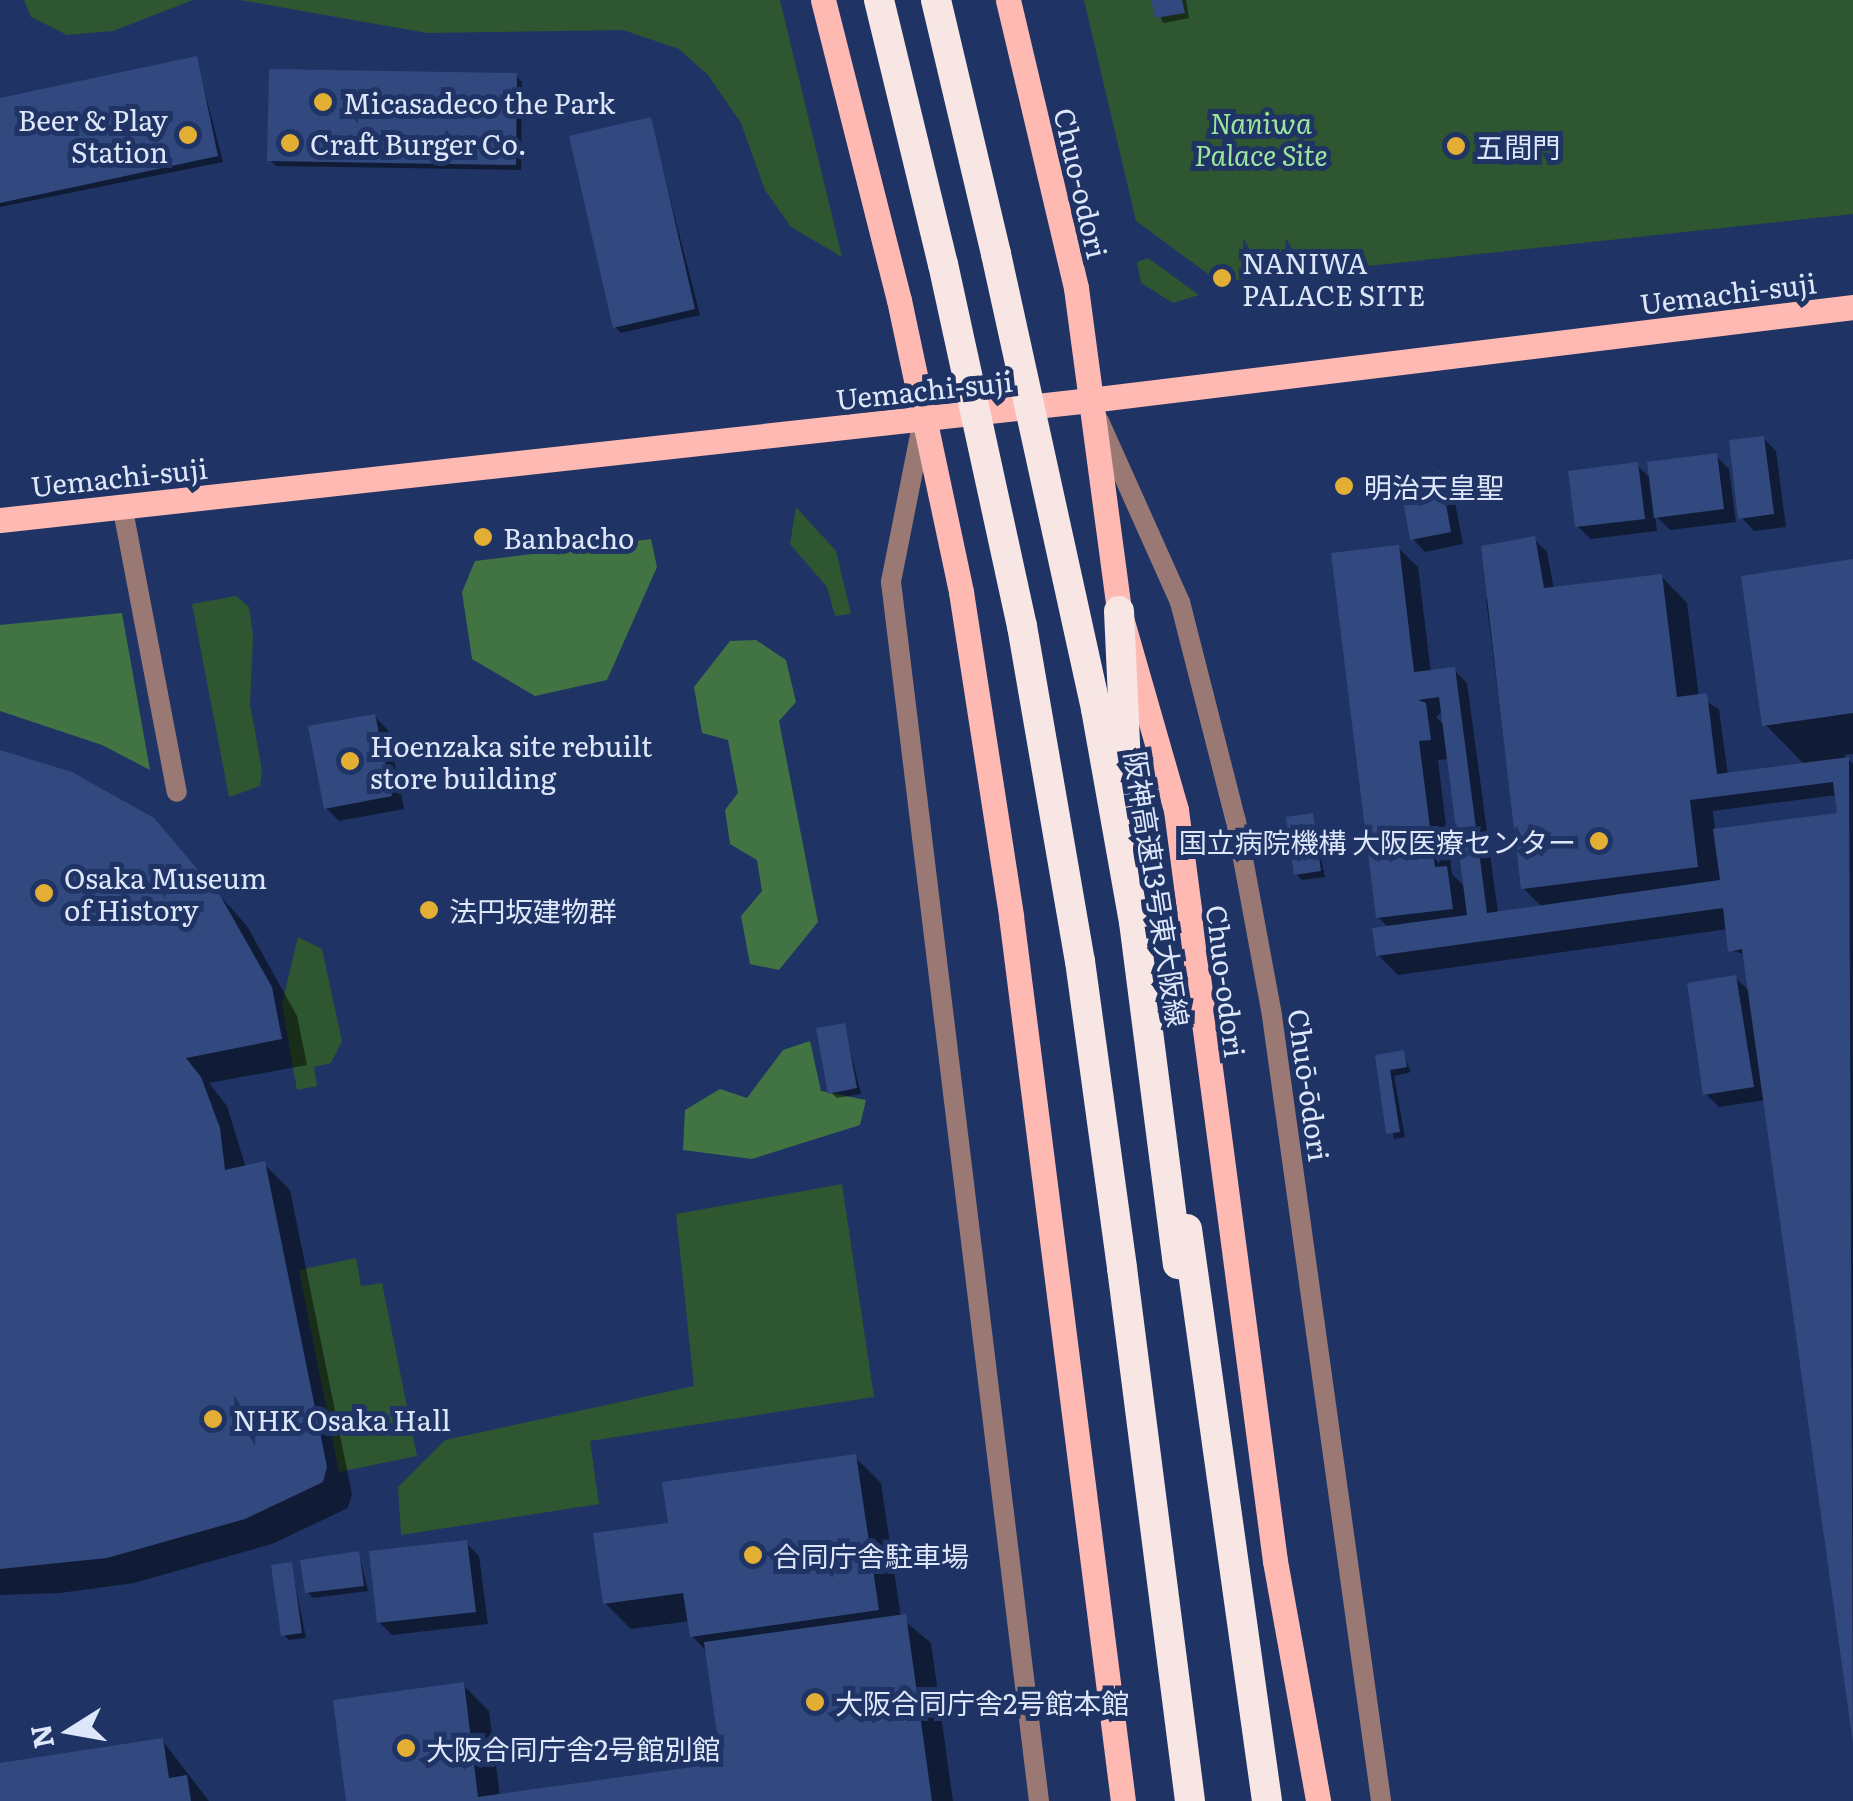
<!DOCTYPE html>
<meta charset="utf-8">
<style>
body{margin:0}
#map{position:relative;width:1853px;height:1801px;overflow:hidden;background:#1f3465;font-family:Literata,"Noto Sans JP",serif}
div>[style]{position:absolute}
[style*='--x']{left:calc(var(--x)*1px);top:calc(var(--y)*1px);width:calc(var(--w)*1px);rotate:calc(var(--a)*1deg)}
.green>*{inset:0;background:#2e5630}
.forest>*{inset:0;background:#417442}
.shadow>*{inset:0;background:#0007}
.building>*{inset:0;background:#32497f}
.service>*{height:20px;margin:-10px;padding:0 10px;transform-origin:10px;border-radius:10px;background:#9a7975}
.tertiary>*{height:20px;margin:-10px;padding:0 10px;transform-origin:10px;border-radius:10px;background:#9a7975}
.primary>*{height:25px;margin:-12.5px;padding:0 12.5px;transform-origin:12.5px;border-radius:12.5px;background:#feb9b3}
.motorway>*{height:30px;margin:-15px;padding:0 15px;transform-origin:15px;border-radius:15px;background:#f7e6e4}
.motorway-bridge>*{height:30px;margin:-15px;padding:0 15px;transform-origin:15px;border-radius:15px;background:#f7e6e4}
.dots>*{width:28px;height:28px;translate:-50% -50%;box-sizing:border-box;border:5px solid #1f3465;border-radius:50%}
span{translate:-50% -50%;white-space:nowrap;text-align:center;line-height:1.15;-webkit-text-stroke:10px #1f3465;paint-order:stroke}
.poi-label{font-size:28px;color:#dee7fa}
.left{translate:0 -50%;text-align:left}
.right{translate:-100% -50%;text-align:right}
.park-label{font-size:28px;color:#9be59c;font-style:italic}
.street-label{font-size:28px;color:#dee7fa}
.north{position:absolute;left:20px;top:1681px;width:100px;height:100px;-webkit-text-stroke:8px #1f3465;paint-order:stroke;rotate:259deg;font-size:28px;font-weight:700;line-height:40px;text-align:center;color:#dee7fa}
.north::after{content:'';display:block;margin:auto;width:35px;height:45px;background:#dee7fa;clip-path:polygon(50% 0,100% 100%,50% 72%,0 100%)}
</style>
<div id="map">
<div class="green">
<div style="clip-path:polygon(24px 0,193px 0,113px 31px,67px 35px,31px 17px)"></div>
<div style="clip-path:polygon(240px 0,780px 0,842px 257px,791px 227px,765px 190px,741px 123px,708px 75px,679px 49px,623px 30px,427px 33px)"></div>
<div style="clip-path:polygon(1084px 0,1853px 0,1853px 214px,1219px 282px,1136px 221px)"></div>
<div style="clip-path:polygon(1148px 258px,1199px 295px,1173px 303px,1141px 283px,1137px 262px)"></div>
<div style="clip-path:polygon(796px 507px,836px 551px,851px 614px,835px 616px,827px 587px,790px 544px)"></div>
<div style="clip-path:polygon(236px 596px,249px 607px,253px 635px,250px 704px,262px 770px,260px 786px,229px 797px,192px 604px)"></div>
<div style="clip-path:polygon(298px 937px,322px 949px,342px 1041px,331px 1063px,314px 1067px,317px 1086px,297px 1090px,282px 1004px)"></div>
<div style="clip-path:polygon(842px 1184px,874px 1397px,590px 1441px,599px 1504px,401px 1535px,398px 1487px,445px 1440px,694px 1386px,676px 1214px)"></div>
<div style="clip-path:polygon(356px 1258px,361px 1286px,382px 1283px,417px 1456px,339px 1472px,299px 1270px)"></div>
</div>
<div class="forest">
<div style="clip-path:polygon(651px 539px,657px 567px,607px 680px,535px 696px,472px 659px,462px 592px,475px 561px)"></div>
<div style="clip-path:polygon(122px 613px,150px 770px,102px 745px,0 711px,0 625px)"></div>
<div style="clip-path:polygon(756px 640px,786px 660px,796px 702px,779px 721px,818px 922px,779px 970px,750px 964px,741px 916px,762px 891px,757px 860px,730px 844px,725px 810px,738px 793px,728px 740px,702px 733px,694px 687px,730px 641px)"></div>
<div style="clip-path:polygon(810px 1041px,821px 1091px,866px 1100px,860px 1125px,752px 1159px,683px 1150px,685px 1110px,720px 1089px,747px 1098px,783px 1050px)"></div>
</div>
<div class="shadow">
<div style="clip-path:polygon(1154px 0,1186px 0,1189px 18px,1163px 23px)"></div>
<div style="clip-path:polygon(196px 58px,223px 162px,0 207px,0 100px)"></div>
<div style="clip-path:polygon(516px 76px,522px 82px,521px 170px,276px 166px,270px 160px)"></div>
<div style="clip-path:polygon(650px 120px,700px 315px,621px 333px,615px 327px)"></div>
<div style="clip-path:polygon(1763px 438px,1776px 451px,1786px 527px,1754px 531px,1741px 517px)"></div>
<div style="clip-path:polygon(1716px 456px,1729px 469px,1736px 522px,1670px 530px,1655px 515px,1657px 531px,1591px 539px,1577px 526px,1637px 465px,1652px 480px)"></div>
<div style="clip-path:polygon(1439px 474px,1452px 487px,1463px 544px,1425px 552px,1412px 538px)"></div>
<div style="clip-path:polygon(evenodd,1534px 539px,1547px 552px,1554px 590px,1661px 576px,1687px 603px,1699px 697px,1719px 709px,1728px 775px,1805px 765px,1765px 724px,1853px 562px,1853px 754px,1844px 755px,1853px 764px,1853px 1742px,1766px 1100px,1719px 1107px,1706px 1094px,1736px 978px,1752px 994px,1747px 955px,1730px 950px,1728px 929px,1398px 975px,1378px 955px,1389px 928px,1378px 917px,1398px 548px,1418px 567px,1431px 673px,1454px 670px,1467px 683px,1498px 913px,1542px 907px,1523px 888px,1486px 599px,1534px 539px,1443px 711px,1445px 726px,1436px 717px,1443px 711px,1534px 539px,1449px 759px,1466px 888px,1452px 874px,1438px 760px,1449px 759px,1534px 539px,1837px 795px,1840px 814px,1715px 831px,1713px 811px,1837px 795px)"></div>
<div style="clip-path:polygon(375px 717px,388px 730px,404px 809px,339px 821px,326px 808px)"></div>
<div style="clip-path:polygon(0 754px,152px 820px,247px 926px,297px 1016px,307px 1065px,209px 1083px,227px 1106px,246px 1168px,264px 1164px,290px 1190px,352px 1494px,348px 1508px,272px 1544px,134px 1583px,60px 1593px,0 1595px)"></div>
<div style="clip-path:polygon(1312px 816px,1325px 877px,1302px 880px,1296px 874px)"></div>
<div style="clip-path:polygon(844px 1025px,861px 1094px,837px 1098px,831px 1093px)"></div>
<div style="clip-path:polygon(1403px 1052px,1411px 1072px,1394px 1076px,1405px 1137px,1394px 1139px,1378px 1057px)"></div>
<div style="clip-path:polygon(855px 1457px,881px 1483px,901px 1618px,931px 1643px,953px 1801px,349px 1801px,463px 1685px,489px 1711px,500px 1797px,725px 1770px,708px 1653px,692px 1636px,690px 1621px,631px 1629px,605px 1603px,671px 1525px)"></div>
<div style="clip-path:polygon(466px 1543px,479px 1556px,488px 1624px,392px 1635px,379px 1622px)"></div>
<div style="clip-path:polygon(359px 1554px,368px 1591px,313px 1598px,307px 1592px)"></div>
<div style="clip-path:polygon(291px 1564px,306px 1638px,289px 1640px,283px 1634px)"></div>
<div style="clip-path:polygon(162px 1740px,209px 1801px,0 1801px,0 1766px)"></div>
</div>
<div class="building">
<div style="clip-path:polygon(1151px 0,1182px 0,1185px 13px,1155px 18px)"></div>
<div style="clip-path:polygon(197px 56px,218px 156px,0 203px,0 98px)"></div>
<div style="clip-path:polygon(269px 69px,517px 73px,516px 165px,267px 161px)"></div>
<div style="clip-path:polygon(651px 117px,695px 309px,613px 328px,569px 136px)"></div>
<div style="clip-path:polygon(1764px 436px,1774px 514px,1738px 519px,1729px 440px)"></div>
<div style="clip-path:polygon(1717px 453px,1724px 509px,1654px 518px,1647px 462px)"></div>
<div style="clip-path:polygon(1638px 462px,1645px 519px,1575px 527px,1568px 471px)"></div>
<div style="clip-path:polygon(1440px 471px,1451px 532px,1410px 540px,1399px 479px)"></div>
<div style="clip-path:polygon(1535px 536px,1544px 588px,1662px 574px,1677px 697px,1707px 693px,1717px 774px,1849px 757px,1853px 1744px,1742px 949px,1728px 952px,1723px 908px,1376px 956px,1372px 928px,1467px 915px,1439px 697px,1418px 700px,1426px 703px,1431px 740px,1419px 741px,1435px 867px,1447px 866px,1453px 909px,1376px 918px,1331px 553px,1399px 545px,1414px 672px,1455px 667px,1487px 913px,1720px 880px,1713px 829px,1837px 813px,1833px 782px,1690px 800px,1698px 867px,1521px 889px,1481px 546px)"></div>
<div style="clip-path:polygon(1853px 559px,1853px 713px,1762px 726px,1741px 576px)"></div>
<div style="clip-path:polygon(375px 714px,392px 796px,324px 809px,308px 726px)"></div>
<div style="clip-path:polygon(0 750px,72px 772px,154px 818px,221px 897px,272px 987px,282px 1039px,186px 1058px,201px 1077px,220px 1128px,225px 1170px,265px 1161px,327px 1467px,323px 1482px,245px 1519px,107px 1558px,0 1569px)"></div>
<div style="clip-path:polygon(1313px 813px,1321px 871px,1294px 875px,1286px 817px)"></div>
<div style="clip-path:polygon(1736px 975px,1754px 1087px,1703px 1095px,1687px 983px)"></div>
<div style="clip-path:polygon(845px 1023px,857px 1088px,828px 1094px,816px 1028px)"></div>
<div style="clip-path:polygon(1404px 1050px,1407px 1067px,1390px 1070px,1400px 1132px,1386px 1134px,1375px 1055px)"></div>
<div style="clip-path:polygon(856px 1454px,879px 1610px,690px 1637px,683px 1593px,603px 1604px,593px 1533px,668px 1523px,662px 1482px)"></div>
<div style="clip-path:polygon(467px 1540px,476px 1612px,377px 1623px,369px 1551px)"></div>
<div style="clip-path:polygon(359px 1551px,364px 1586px,305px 1593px,300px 1560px)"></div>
<div style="clip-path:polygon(292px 1562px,302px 1633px,281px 1636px,271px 1565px)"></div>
<div style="clip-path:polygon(906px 1614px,932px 1801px,346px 1801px,333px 1700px,464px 1682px,478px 1797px,721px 1763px,704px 1642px)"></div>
<div style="clip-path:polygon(163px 1738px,169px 1778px,187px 1775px,191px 1801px,0 1801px,0 1763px)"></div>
</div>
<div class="service">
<div style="--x:122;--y:505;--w:292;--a:79.2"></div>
</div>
<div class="tertiary">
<div style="--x:923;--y:420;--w:165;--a:101.2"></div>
<div style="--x:891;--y:582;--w:1228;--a:83.08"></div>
<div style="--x:1099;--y:421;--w:198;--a:65.9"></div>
<div style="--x:1180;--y:602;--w:226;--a:75.7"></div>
<div style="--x:1236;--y:821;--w:198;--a:79.5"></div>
<div style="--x:1272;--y:1016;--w:793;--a:82.09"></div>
</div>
<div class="primary">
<div style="--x:823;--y:0;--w:309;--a:75.8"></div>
<div style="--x:899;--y:300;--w:299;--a:78"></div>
<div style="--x:961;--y:592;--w:328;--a:81.2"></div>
<div style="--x:1011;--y:916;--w:892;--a:82.79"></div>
<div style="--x:1008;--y:0;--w:296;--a:76.7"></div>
<div style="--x:1076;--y:288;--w:326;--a:82.4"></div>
<div style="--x:1119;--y:611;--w:207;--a:74"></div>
<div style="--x:1176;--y:810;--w:757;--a:82.49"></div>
<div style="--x:1275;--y:1561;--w:244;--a:79.8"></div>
<div style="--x:0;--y:520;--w:1097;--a:-6.28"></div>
<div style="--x:1090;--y:400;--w:769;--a:-6.95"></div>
</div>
<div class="motorway">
<div style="--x:879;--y:0;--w:272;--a:76.4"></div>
<div style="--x:936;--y:0;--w:261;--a:76.7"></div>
<div style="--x:1119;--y:611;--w:217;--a:87.4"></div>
<div style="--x:1187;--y:1229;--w:578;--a:82.04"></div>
<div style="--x:1122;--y:1268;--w:537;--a:82.73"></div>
</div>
<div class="motorway-bridge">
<div style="--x:996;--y:254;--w:466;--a:77.6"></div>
<div style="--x:1096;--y:709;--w:216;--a:79.9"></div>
<div style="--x:1134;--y:922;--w:345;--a:82.7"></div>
<div style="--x:943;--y:264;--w:371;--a:77.7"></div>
<div style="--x:1022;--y:626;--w:340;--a:80.2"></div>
<div style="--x:1080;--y:961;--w:310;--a:82.2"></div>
</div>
<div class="dots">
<div style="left:323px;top:102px;background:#e2af34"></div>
<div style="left:188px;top:135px;background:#e2af34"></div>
<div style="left:290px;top:143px;background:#e2af34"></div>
<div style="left:1456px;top:146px;background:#e2af34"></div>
<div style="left:1222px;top:278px;background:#e2af34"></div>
<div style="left:1344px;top:486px;background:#e2af34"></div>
<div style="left:483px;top:537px;background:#e2af34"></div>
<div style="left:350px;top:761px;background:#e2af34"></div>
<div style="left:1599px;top:841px;background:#e2af34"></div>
<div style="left:44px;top:893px;background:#e2af34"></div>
<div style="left:429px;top:910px;background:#e2af34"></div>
<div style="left:213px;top:1419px;background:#e2af34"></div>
<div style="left:753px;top:1555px;background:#e2af34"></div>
<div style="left:815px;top:1702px;background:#e2af34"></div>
<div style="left:406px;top:1748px;background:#e2af34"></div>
</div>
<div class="poi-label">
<span class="left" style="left:343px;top:102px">Micasadeco the Park</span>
<span class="right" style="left:168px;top:135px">Beer &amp; Play<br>Station</span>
<span class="left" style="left:310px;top:143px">Craft Burger Co.</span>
<span class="left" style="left:1476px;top:146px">五間門</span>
<span class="left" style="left:1242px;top:278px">NANIWA<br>PALACE SITE</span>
<span class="left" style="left:1364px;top:486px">明治天皇聖</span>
<span class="left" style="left:503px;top:537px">Banbacho</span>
<span class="left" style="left:370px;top:761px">Hoenzaka site rebuilt<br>store building</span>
<span class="right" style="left:1576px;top:841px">国立病院機構 大阪医療センター</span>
<span class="left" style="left:64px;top:893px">Osaka Museum<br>of History</span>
<span class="left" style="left:449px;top:910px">法円坂建物群</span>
<span class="left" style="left:233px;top:1419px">NHK Osaka Hall</span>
<span class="left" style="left:773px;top:1555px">合同庁舎駐車場</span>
<span class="left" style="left:835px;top:1702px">大阪合同庁舎2号館本館</span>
<span class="left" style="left:426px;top:1748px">大阪合同庁舎2号館別館</span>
</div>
<div class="park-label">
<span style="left:1261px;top:138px">Naniwa<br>Palace Site</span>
</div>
<div class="street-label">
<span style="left:1082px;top:183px;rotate:77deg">Chuo-odori</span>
<span style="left:1728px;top:292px;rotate:-7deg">Uemachi-suji</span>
<span style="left:924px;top:389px;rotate:-6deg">Uemachi-suji</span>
<span style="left:119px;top:476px;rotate:-6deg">Uemachi-suji</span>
<span style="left:1158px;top:889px;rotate:81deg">阪神高速13号東大阪線</span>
<span style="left:1227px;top:981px;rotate:83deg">Chuo-odori</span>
<span style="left:1310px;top:1085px;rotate:82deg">Chuō-ōdori</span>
</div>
<div class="north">N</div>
</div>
